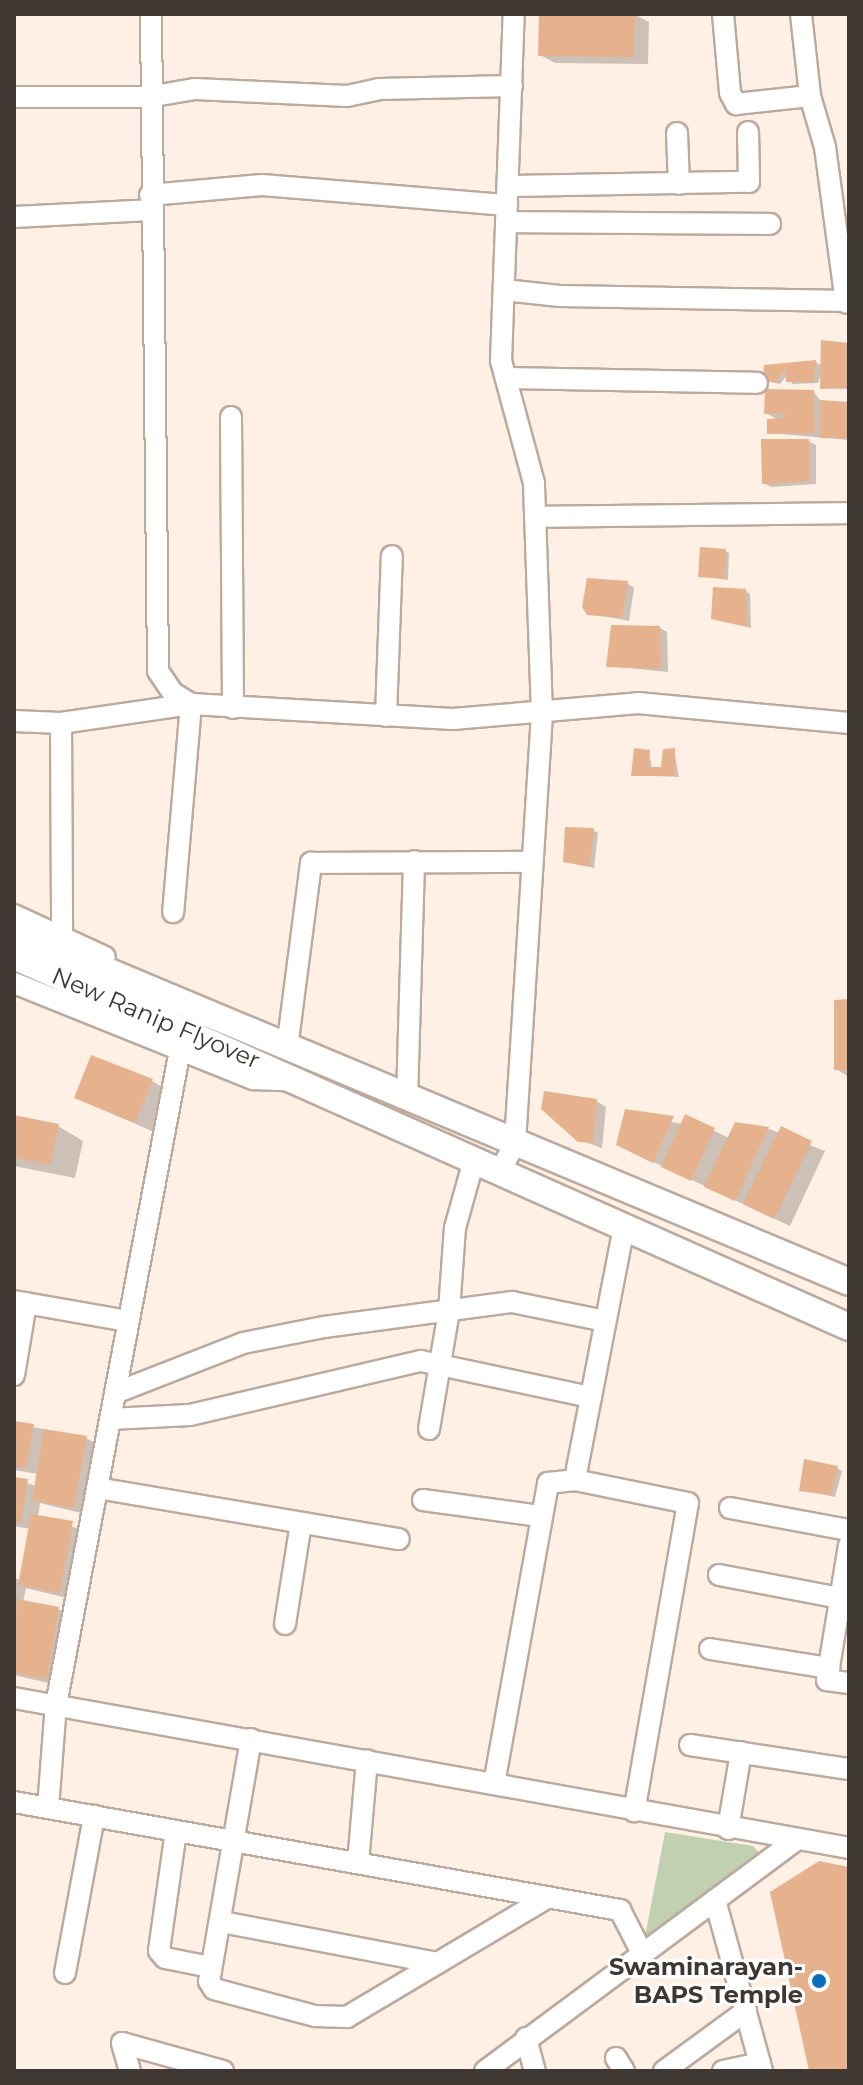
<!DOCTYPE html>
<style>
body{margin:0}
#map{position:relative;width:863px;height:2085px;overflow:hidden;background:#fff0e5;font-family:Montserrat,sans-serif}
div>[style]{position:absolute}
[style*='--x']{left:calc(var(--x)*1px);top:calc(var(--y)*1px);width:calc(var(--w)*1px);rotate:calc(var(--a)*1deg)}
.green>*{inset:0;background:#c1d0b0}
.shadow>*{inset:0;background:#0003}
.building>*{inset:0;background:#e5b28d}
.roads{filter:drop-shadow(2px 0 #bbaa9d) drop-shadow(-2px 0 #bbaa9d) drop-shadow(0 2px #bbaa9d) drop-shadow(0 -2px #bbaa9d)}
.minor>*{height:20px;margin:-10px;padding:0 10px;transform-origin:10px;border-radius:10px;background:#fff}
.major>*{height:26px;margin:-13px;padding:0 13px;transform-origin:13px;border-radius:13px;background:#fff}
.dots>*{width:22px;height:22px;translate:-50% -50%;box-sizing:border-box;border:4px solid #fff;border-radius:50%}
span{translate:-50% -50%;white-space:nowrap;text-align:center;line-height:1.15;-webkit-text-stroke:6px #fff;paint-order:stroke}
.street-label{font-size:24px;color:#3e3732}
.poi-label{font-size:24px;color:#3e3732;font-weight:700}
.right{translate:-100% -50%;text-align:right}
.frame{position:absolute;inset:0;border:16px solid #3e3732;pointer-events:none}
</style>
<div id="map">
<div class="green">
<div style="clip-path:polygon(665px 1832px,753px 1846px,759px 1853px,756px 1860px,644px 1942px)"></div>
</div>
<div class="shadow">
<div style="clip-path:polygon(541px 14px,634px 14px,649px 22px,648px 64px,555px 63px,540px 55px)"></div>
<div style="clip-path:polygon(848px 345px,849px 389px,822px 388px,822px 370px,818px 383px,792px 384px,788px 374px,780px 384px,765px 381px,766px 367px,815px 362px,823px 366px)"></div>
<div style="clip-path:polygon(814px 392px,821px 402px,849px 404px,849px 440px,769px 433px,778px 420px,766px 413px)"></div>
<div style="clip-path:polygon(808px 441px,816px 445px,816px 484px,771px 487px,764px 483px)"></div>
<div style="clip-path:polygon(725px 551px,729px 553px,728px 580px,700px 575px)"></div>
<div style="clip-path:polygon(627px 583px,634px 588px,629px 621px,588px 613px)"></div>
<div style="clip-path:polygon(746px 591px,750px 594px,751px 628px,713px 618px)"></div>
<div style="clip-path:polygon(660px 628px,667px 632px,668px 672px,609px 666px)"></div>
<div style="clip-path:polygon(674px 750px,679px 777px,634px 775px,649px 752px,652px 769px,663px 769px)"></div>
<div style="clip-path:polygon(593px 830px,598px 833px,594px 868px,565px 861px)"></div>
<div style="clip-path:polygon(849px 1001px,849px 1077px,836px 1069px)"></div>
<div style="clip-path:polygon(152px 1081px,176px 1095px,161px 1135px,76px 1098px)"></div>
<div style="clip-path:polygon(596px 1101px,606px 1107px,602px 1148px,579px 1140px)"></div>
<div style="clip-path:polygon(627px 1112px,682px 1124px,686px 1117px,729px 1138px,736px 1124px,769px 1129px,825px 1151px,790px 1226px,634px 1153px)"></div>
<div style="clip-path:polygon(14px 1117px,58px 1126px,83px 1141px,75px 1178px,14px 1166px)"></div>
<div style="clip-path:polygon(14px 1423px,86px 1438px,101px 1446px,89px 1515px,40px 1503px,38px 1517px,87px 1531px,75px 1600px,26px 1588px,23px 1602px,58px 1609px,73px 1617px,61px 1686px,14px 1675px,14px 1577px,21px 1581px,30px 1529px,14px 1526px,14px 1479px,36px 1486px,38px 1474px,14px 1470px)"></div>
<div style="clip-path:polygon(837px 1468px,842px 1471px,835px 1497px,801px 1490px)"></div>
</div>
<div class="building">
<div style="clip-path:polygon(539px 14px,635px 14px,634px 57px,538px 56px)"></div>
<div style="clip-path:polygon(821px 340px,849px 343px,848px 388px,820px 389px)"></div>
<div style="clip-path:polygon(816px 360px,814px 382px,786px 382px,786px 369px,775px 382px,763px 382px,764px 365px)"></div>
<div style="clip-path:polygon(765px 389px,814px 390px,815px 433px,767px 434px,767px 419px,784px 418px,785px 413px,764px 414px)"></div>
<div style="clip-path:polygon(820px 400px,849px 402px,849px 438px,820px 438px)"></div>
<div style="clip-path:polygon(761px 439px,809px 439px,809px 481px,762px 484px)"></div>
<div style="clip-path:polygon(700px 547px,726px 549px,724px 579px,698px 577px)"></div>
<div style="clip-path:polygon(587px 578px,628px 581px,622px 618px,587px 615px,582px 607px)"></div>
<div style="clip-path:polygon(713px 587px,746px 589px,747px 627px,711px 619px)"></div>
<div style="clip-path:polygon(611px 625px,660px 626px,661px 669px,606px 667px)"></div>
<div style="clip-path:polygon(634px 748px,650px 750px,648px 767px,661px 767px,663px 749px,675px 748px,675px 776px,631px 776px)"></div>
<div style="clip-path:polygon(565px 827px,594px 828px,590px 867px,563px 862px)"></div>
<div style="clip-path:polygon(849px 999px,849px 1070px,834px 1070px,834px 1000px)"></div>
<div style="clip-path:polygon(91px 1055px,153px 1079px,135px 1123px,74px 1098px)"></div>
<div style="clip-path:polygon(544px 1091px,597px 1099px,593px 1143px,578px 1142px,541px 1109px)"></div>
<div style="clip-path:polygon(625px 1109px,674px 1116px,653px 1163px,616px 1145px)"></div>
<div style="clip-path:polygon(685px 1114px,715px 1128px,691px 1181px,661px 1167px)"></div>
<div style="clip-path:polygon(14px 1115px,59px 1124px,50px 1165px,14px 1158px)"></div>
<div style="clip-path:polygon(735px 1122px,769px 1127px,735px 1201px,704px 1187px)"></div>
<div style="clip-path:polygon(781px 1126px,812px 1141px,774px 1219px,743px 1204px)"></div>
<div style="clip-path:polygon(14px 1421px,34px 1424px,26px 1468px,14px 1466px)"></div>
<div style="clip-path:polygon(44px 1429px,87px 1436px,74px 1508px,32px 1500px)"></div>
<div style="clip-path:polygon(804px 1459px,838px 1466px,831px 1495px,799px 1491px)"></div>
<div style="clip-path:polygon(14px 1477px,28px 1479px,21px 1523px,14px 1522px)"></div>
<div style="clip-path:polygon(31px 1514px,73px 1521px,60px 1593px,18px 1585px)"></div>
<div style="clip-path:polygon(17px 1599px,59px 1607px,47px 1679px,14px 1673px)"></div>
<div style="clip-path:polygon(819px 1861px,849px 1867px,849px 2071px,809px 2071px,770px 1892px)"></div>
</div>
<div class="roads">
<div class="minor">
<div style="--x:151;--y:14;--w:657;--a:89.39"></div>
<div style="--x:158;--y:671;--w:27;--a:56"></div>
<div style="--x:173;--y:693;--w:21;--a:31"></div>
<div style="--x:191;--y:704;--w:262;--a:3.3"></div>
<div style="--x:453;--y:719;--w:186;--a:-4.9"></div>
<div style="--x:638;--y:703;--w:212;--a:5.4"></div>
<div style="--x:723;--y:14;--w:79;--a:84.9"></div>
<div style="--x:730;--y:93;--w:13;--a:61"></div>
<div style="--x:736;--y:104;--w:74;--a:-6.2"></div>
<div style="--x:801;--y:14;--w:82;--a:83.7"></div>
<div style="--x:810;--y:96;--w:53;--a:73.6"></div>
<div style="--x:825;--y:147;--w:157;--a:82.3"></div>
<div style="--x:14;--y:97;--w:134;--a:0"></div>
<div style="--x:148;--y:97;--w:48;--a:-9.7"></div>
<div style="--x:195;--y:89;--w:152;--a:2.6"></div>
<div style="--x:347;--y:96;--w:33;--a:-12"></div>
<div style="--x:379;--y:89;--w:133;--a:-1.3"></div>
<div style="--x:677;--y:133;--w:51;--a:87.8"></div>
<div style="--x:508;--y:186;--w:241;--a:-1"></div>
<div style="--x:749;--y:182;--w:50;--a:-91.1"></div>
<div style="--x:150;--y:195;--w:112;--a:-5.1"></div>
<div style="--x:262;--y:185;--w:246;--a:4.7"></div>
<div style="--x:14;--y:217;--w:136;--a:-2.9"></div>
<div style="--x:506;--y:222;--w:264;--a:0.4"></div>
<div style="--x:504;--y:290;--w:56;--a:6.1"></div>
<div style="--x:560;--y:296;--w:289;--a:1"></div>
<div style="--x:506;--y:378;--w:251;--a:1.1"></div>
<div style="--x:231;--y:417;--w:291;--a:89.6"></div>
<div style="--x:535;--y:517;--w:314;--a:-0.7"></div>
<div style="--x:386;--y:716;--w:160;--a:-87.9"></div>
<div style="--x:14;--y:721;--w:47;--a:2.4"></div>
<div style="--x:61;--y:723;--w:131;--a:-8.3"></div>
<div style="--x:191;--y:704;--w:209;--a:94.9"></div>
<div style="--x:61;--y:723;--w:214;--a:89.7"></div>
<div style="--x:14;--y:915;--w:100;--a:24.8"></div>
<div style="--x:14;--y:983;--w:258;--a:21.9"></div>
<div style="--x:253;--y:1079;--w:33;--a:2"></div>
<div style="--x:287;--y:1048;--w:187;--a:-82.6"></div>
<div style="--x:311;--y:863;--w:221;--a:-0.3"></div>
<div style="--x:407;--y:1098;--w:237;--a:-88.3"></div>
<div style="--x:500;--y:1172;--w:33;--a:-63"></div>
<div style="--x:515;--y:1143;--w:430;--a:-86.4"></div>
<div style="--x:542;--y:714;--w:231;--a:-92"></div>
<div style="--x:534;--y:483;--w:126;--a:-105.1"></div>
<div style="--x:501;--y:361;--w:347;--a:-87.9"></div>
<div style="--x:624;--y:1227;--w:258;--a:101"></div>
<div style="--x:575;--y:1480;--w:115;--a:11.5"></div>
<div style="--x:688;--y:1503;--w:313;--a:99.9"></div>
<div style="--x:14;--y:1301;--w:116;--a:10"></div>
<div style="--x:14;--y:1375;--w:73;--a:-80.5"></div>
<div style="--x:115;--y:1393;--w:137;--a:-21.3"></div>
<div style="--x:243;--y:1343;--w:83;--a:-11.2"></div>
<div style="--x:324;--y:1327;--w:190;--a:-7.6"></div>
<div style="--x:512;--y:1302;--w:95;--a:11.5"></div>
<div style="--x:110;--y:1419;--w:80;--a:-2.9"></div>
<div style="--x:190;--y:1415;--w:237;--a:-13.2"></div>
<div style="--x:421;--y:1361;--w:174;--a:12"></div>
<div style="--x:429;--y:1429;--w:120;--a:-80.4"></div>
<div style="--x:449;--y:1311;--w:83;--a:-85.9"></div>
<div style="--x:455;--y:1228;--w:71;--a:-74.4"></div>
<div style="--x:97;--y:1488;--w:306;--a:9.6"></div>
<div style="--x:423;--y:1500;--w:118;--a:7.8"></div>
<div style="--x:730;--y:1508;--w:121;--a:10.5"></div>
<div style="--x:849;--y:1545;--w:137;--a:99.3"></div>
<div style="--x:827;--y:1680;--w:22;--a:8"></div>
<div style="--x:719;--y:1575;--w:123;--a:10.8"></div>
<div style="--x:285;--y:1624;--w:102;--a:-81"></div>
<div style="--x:710;--y:1649;--w:121;--a:9.1"></div>
<div style="--x:14;--y:1698;--w:848;--a:10.18"></div>
<div style="--x:251;--y:1739;--w:246;--a:99.8"></div>
<div style="--x:209;--y:1981;--w:9;--a:58"></div>
<div style="--x:214;--y:1989;--w:105;--a:15"></div>
<div style="--x:315;--y:2016;--w:32;--a:2"></div>
<div style="--x:347;--y:2017;--w:234;--a:-30.8"></div>
<div style="--x:690;--y:1745;--w:161;--a:8.6"></div>
<div style="--x:494;--y:1784;--w:306;--a:-79.8"></div>
<div style="--x:548;--y:1483;--w:27;--a:-6"></div>
<div style="--x:14;--y:1802;--w:616;--a:10.11"></div>
<div style="--x:620;--y:1910;--w:48;--a:62.9"></div>
<div style="--x:48;--y:1808;--w:103;--a:-85.6"></div>
<div style="--x:56;--y:1705;--w:667;--a:-79.28"></div>
<div style="--x:728;--y:1829;--w:78;--a:-80.4"></div>
<div style="--x:176;--y:1831;--w:121;--a:98.1"></div>
<div style="--x:159;--y:1951;--w:9;--a:49"></div>
<div style="--x:165;--y:1958;--w:41;--a:11.3"></div>
<div style="--x:205;--y:1966;--w:8;--a:45"></div>
<div style="--x:358;--y:1863;--w:103;--a:-85"></div>
<div style="--x:715;--y:1900;--w:177;--a:74.6"></div>
<div style="--x:222;--y:1922;--w:219;--a:10.8"></div>
<div style="--x:65;--y:1973;--w:160;--a:-79.5"></div>
<div style="--x:526;--y:2038;--w:34;--a:75"></div>
<div style="--x:616;--y:2058;--w:15;--a:58"></div>
<div style="--x:130;--y:2071;--w:29;--a:-106"></div>
<div style="--x:122;--y:2043;--w:105;--a:15.5"></div>
<div style="--x:485;--y:2071;--w:386;--a:-36.6"></div>
<div style="--x:664;--y:2071;--w:102;--a:-36.2"></div>
<div style="--x:723;--y:2071;--w:38;--a:-12"></div>
</div>
<div class="major">
<div style="--x:14;--y:932;--w:905;--a:22.74"></div>
<div style="--x:14;--y:956;--w:914;--a:23.96"></div>
</div>
</div>
<div class="dots">
<div style="left:819px;top:1981px;background:#0b6eba"></div>
</div>
<div class="street-label">
<span style="left:156px;top:1018px;rotate:23deg">New Ranip Flyover</span>
</div>
<div class="poi-label">
<span class="right" style="left:803px;top:1981px">Swaminarayan-<br>BAPS Temple</span>
</div>
<div class="frame"></div>
</div>
